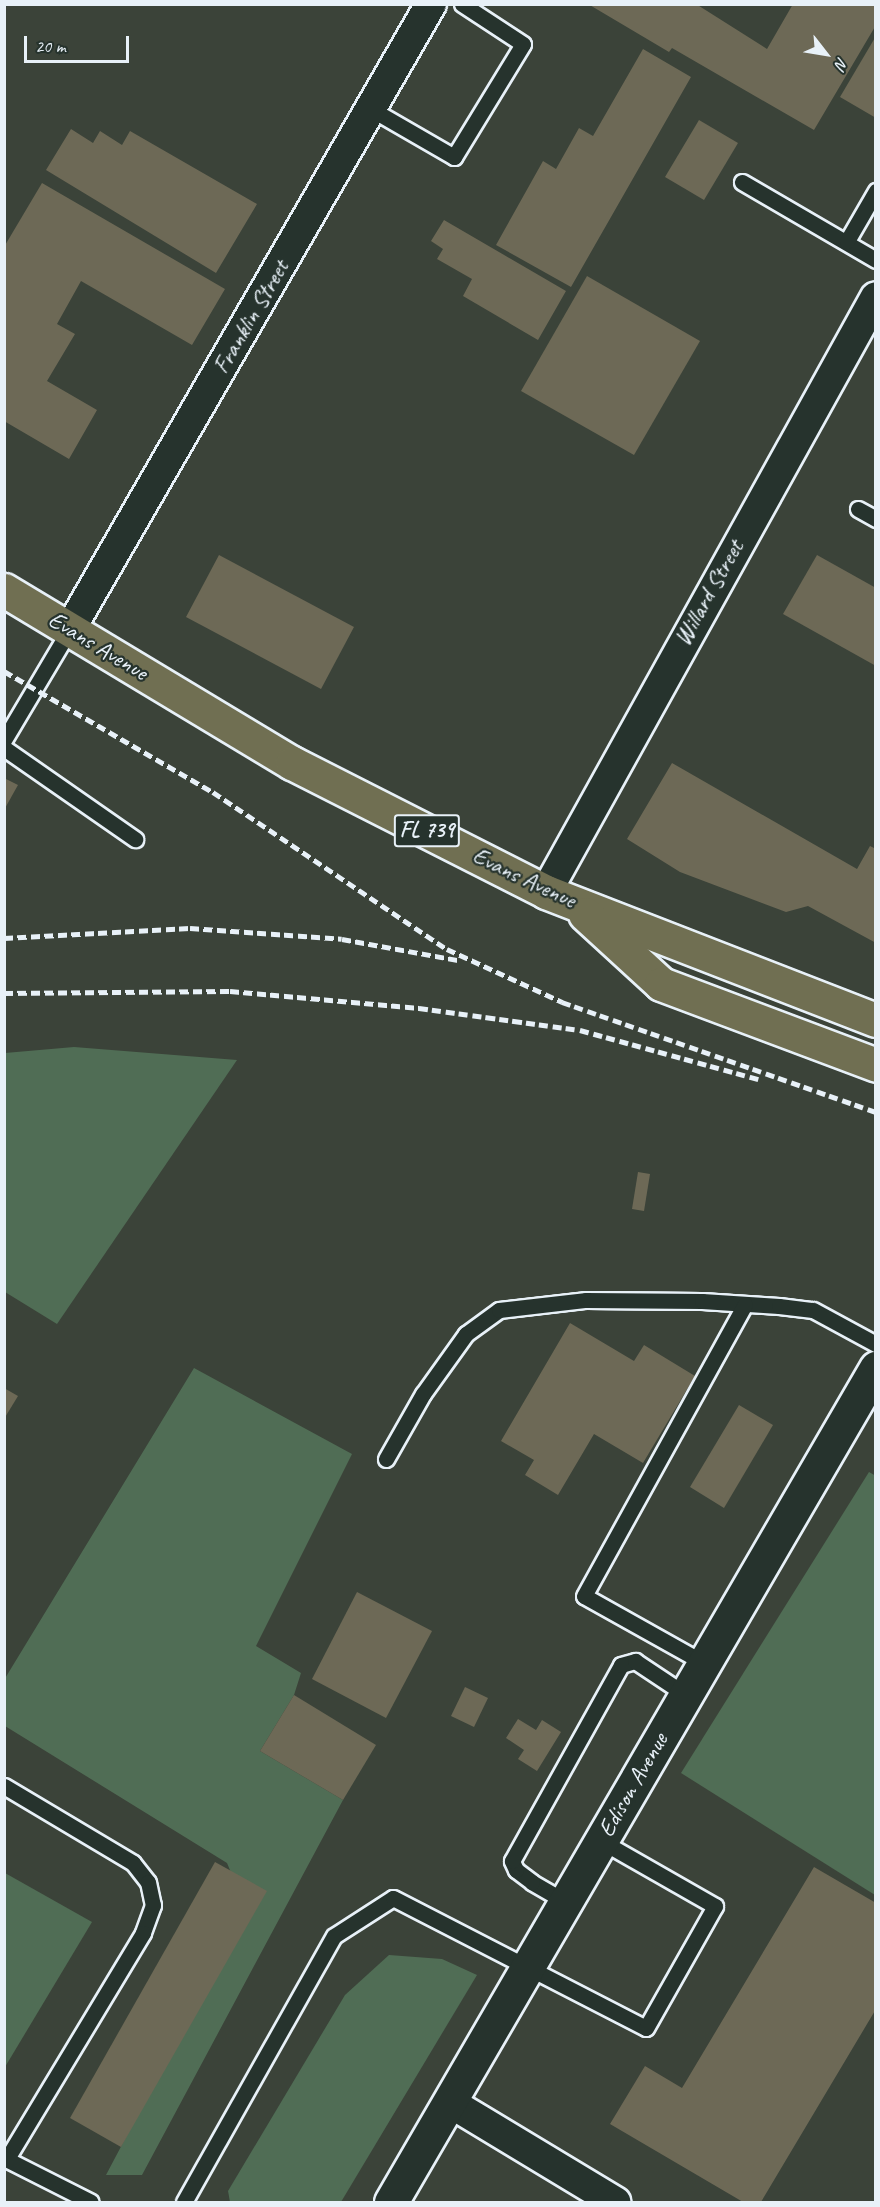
<!DOCTYPE html>
<style>
body{margin:0}
#map{position:relative;width:880px;height:2207px;overflow:hidden;background:#3b4339;font-family:Caveat,sans-serif}
div>[style]{position:absolute}
[style*='--x']{left:calc(var(--x)*1px);top:calc(var(--y)*1px);width:calc(var(--w)*1px);rotate:calc(var(--a)*1deg)}
.green>*{inset:0;background:#506d55}
.building>*{inset:0;background:#6d6956}
.roads{filter:drop-shadow(2px 0 #e8f1f8) drop-shadow(-2px 0 #e8f1f8) drop-shadow(0 2px #e8f1f8) drop-shadow(0 -2px #e8f1f8)}
.lane>*{height:15px;margin:-7.5px;padding:0 7.5px;transform-origin:7.5px;border-radius:7.5px;background:#26332d}
.street>*{height:30px;margin:-15px;padding:0 15px;transform-origin:15px;border-radius:15px;background:#26332d}
.secondary>*{height:33px;margin:-16.5px;padding:0 16.5px;transform-origin:16.5px;border-radius:16.5px;background:#26332d}
.primary>*{height:33px;margin:-16.5px;padding:0 16.5px;transform-origin:16.5px;border-radius:16.5px;background:#706f52}
.rail>*{height:4.5px;margin-top:-2.25px;transform-origin:0;background:repeating-linear-gradient(90deg,#e8f1f8 0 9px,transparent 0 13.5px)}
span{translate:-50% -50%;white-space:nowrap;text-align:center;line-height:1.15;-webkit-text-stroke:4.5px #26332d;paint-order:stroke}
.shield-label span{padding:2px 4px;background:#26332d;border:2px solid;border-radius:4px;-webkit-text-stroke-width:0}
.shield-label{font-size:22px;color:#e8f1f8;font-weight:700}
.street-label{font-size:24px;color:#e8f1f8}
.frame{position:absolute;inset:0;border:6px solid #e8f1f8;pointer-events:none}
.north{position:absolute;left:796px;top:24px;width:60px;height:60px;-webkit-text-stroke:4px #26332d;paint-order:stroke;rotate:121deg;font-size:16px;font-weight:700;line-height:24px;text-align:center;color:#e8f1f8}
.north::after{content:'';display:block;margin:auto;width:21px;height:27px;background:#e8f1f8;clip-path:polygon(50% 0,100% 100%,50% 72%,0 100%)}
.scale{position:absolute;left:24px;top:36px;width:105px;height:27px;box-sizing:border-box;border:3px solid #e8f1f8;border-top:0;padding-left:8px;font-size:18px;line-height:21px;white-space:nowrap;color:#e8f1f8;-webkit-text-stroke:4px #26332d;paint-order:stroke}
</style>
<div id="map">
<div class="green">
<div style="clip-path:polygon(74px 1047px,237px 1060px,57px 1324px,5px 1292px,5px 1053px)"></div>
<div style="clip-path:polygon(194px 1368px,352px 1454px,256px 1646px,301px 1673px,294px 1695px,260px 1751px,343px 1800px,142px 2175px,106px 2175px,229px 1942px,244px 1904px,227px 1863px,5px 1726px,4px 1680px)"></div>
<div style="clip-path:polygon(869px 1472px,876px 1476px,875px 1895px,681px 1773px)"></div>
<div style="clip-path:polygon(5px 1873px,92px 1922px,5px 2067px)"></div>
<div style="clip-path:polygon(389px 1955px,442px 1959px,477px 1975px,341px 2202px,230px 2202px,228px 2191px,345px 1995px)"></div>
</div>
<div class="building">
<div style="clip-path:polygon(588px 4px,696px 4px,767px 49px,793px 4px,876px 4px,876px 25px,814px 130px,672px 48px,669px 52px)"></div>
<div style="clip-path:polygon(876px 36px,876px 118px,840px 97px)"></div>
<div style="clip-path:polygon(643px 49px,691px 77px,571px 287px,496px 245px,543px 161px,556px 169px,579px 128px,593px 136px)"></div>
<div style="clip-path:polygon(699px 120px,738px 143px,704px 200px,665px 177px)"></div>
<div style="clip-path:polygon(71px 129px,93px 143px,100px 131px,122px 145px,130px 131px,257px 204px,216px 273px,46px 170px)"></div>
<div style="clip-path:polygon(42px 183px,225px 289px,192px 345px,81px 281px,57px 324px,75px 334px,47px 381px,97px 410px,69px 459px,4px 421px,4px 247px)"></div>
<div style="clip-path:polygon(444px 220px,566px 291px,538px 340px,463px 296px,472px 279px,437px 259px,443px 249px,431px 241px)"></div>
<div style="clip-path:polygon(587px 276px,700px 341px,634px 455px,521px 391px)"></div>
<div style="clip-path:polygon(219px 555px,354px 627px,321px 689px,186px 617px)"></div>
<div style="clip-path:polygon(817px 555px,876px 588px,876px 666px,783px 614px)"></div>
<div style="clip-path:polygon(672px 763px,857px 869px,870px 846px,876px 849px,876px 943px,808px 906px,786px 912px,680px 872px,627px 839px)"></div>
<div style="clip-path:polygon(4px 778px,18px 785px,4px 810px)"></div>
<div style="clip-path:polygon(638px 1172px,650px 1174px,644px 1211px,632px 1209px)"></div>
<div style="clip-path:polygon(570px 1323px,634px 1361px,644px 1345px,695px 1376px,643px 1463px,594px 1434px,558px 1495px,525px 1475px,534px 1460px,501px 1441px)"></div>
<div style="clip-path:polygon(4px 1388px,18px 1396px,4px 1419px)"></div>
<div style="clip-path:polygon(739px 1405px,773px 1425px,724px 1508px,690px 1487px)"></div>
<div style="clip-path:polygon(357px 1592px,432px 1631px,386px 1718px,312px 1679px)"></div>
<div style="clip-path:polygon(465px 1687px,488px 1698px,474px 1727px,451px 1716px)"></div>
<div style="clip-path:polygon(294px 1695px,376px 1745px,343px 1800px,260px 1751px)"></div>
<div style="clip-path:polygon(518px 1719px,536px 1730px,542px 1720px,561px 1732px,537px 1771px,518px 1759px,524px 1750px,506px 1738px)"></div>
<div style="clip-path:polygon(215px 1862px,267px 1891px,121px 2147px,70px 2118px)"></div>
<div style="clip-path:polygon(814px 1867px,876px 1903px,876px 2009px,761px 2202px,743px 2202px,610px 2124px,645px 2066px,682px 2088px)"></div>
</div>
<div class="roads">
<div class="lane">
<div style="--x:371;--y:109;--w:96;--a:30"></div>
<div style="--x:454;--y:157;--w:132;--a:-58.6"></div>
<div style="--x:523;--y:44;--w:73;--a:-146.7"></div>
<div style="--x:742;--y:182;--w:155;--a:30.2"></div>
<div style="--x:847;--y:241;--w:58;--a:-59.9"></div>
<div style="--x:858;--y:509;--w:21;--a:29"></div>
<div style="--x:4;--y:740;--w:129;--a:-59.3"></div>
<div style="--x:4;--y:748;--w:160;--a:34.8"></div>
<div style="--x:386;--y:1459;--w:75;--a:-60.4"></div>
<div style="--x:423;--y:1394;--w:74;--a:-54.4"></div>
<div style="--x:466;--y:1334;--w:41;--a:-36"></div>
<div style="--x:499;--y:1310;--w:88;--a:-6.6"></div>
<div style="--x:586;--y:1300;--w:116;--a:0.5"></div>
<div style="--x:702;--y:1301;--w:77;--a:3.7"></div>
<div style="--x:779;--y:1306;--w:34;--a:7"></div>
<div style="--x:813;--y:1310;--w:72;--a:28.4"></div>
<div style="--x:704;--y:1663;--w:137;--a:-150.8"></div>
<div style="--x:584;--y:1596;--w:333;--a:-61.1"></div>
<div style="--x:4;--y:1786;--w:150;--a:30.8"></div>
<div style="--x:133;--y:1863;--w:24;--a:52"></div>
<div style="--x:148;--y:1882;--w:24;--a:78"></div>
<div style="--x:153;--y:1905;--w:30;--a:110"></div>
<div style="--x:143;--y:1933;--w:262;--a:121.1"></div>
<div style="--x:566;--y:1902;--w:39;--a:-150"></div>
<div style="--x:532;--y:1882;--w:20;--a:-143"></div>
<div style="--x:516;--y:1870;--w:10;--a:-114"></div>
<div style="--x:512;--y:1861;--w:224;--a:-60.9"></div>
<div style="--x:621;--y:1665;--w:15;--a:-16"></div>
<div style="--x:635;--y:1661;--w:61;--a:33.7"></div>
<div style="--x:4;--y:2158;--w:97;--a:26.8"></div>
<div style="--x:184;--y:2202;--w:305;--a:-60.6"></div>
<div style="--x:334;--y:1936;--w:70;--a:-32.8"></div>
<div style="--x:393;--y:1898;--w:284;--a:27.2"></div>
<div style="--x:646;--y:2028;--w:140;--a:-60.5"></div>
<div style="--x:715;--y:1906;--w:131;--a:-150.3"></div>
</div>
<div class="street">
<div style="--x:70;--y:629;--w:722;--a:-59.99"></div>
<div style="--x:546;--y:892;--w:680;--a:-60.99"></div>
<div style="--x:451;--y:2103;--w:192;--a:31.1"></div>
</div>
<div class="secondary">
<div style="--x:391;--y:2202;--w:965;--a:-59.82"></div>
</div>
<div class="primary">
<div style="--x:4;--y:590;--w:336;--a:31"></div>
<div style="--x:292;--y:763;--w:285;--a:26.9"></div>
<div style="--x:546;--y:892;--w:354;--a:21.2"></div>
<div style="--x:585;--y:914;--w:103;--a:42.6"></div>
<div style="--x:661;--y:984;--w:230;--a:20.6"></div>
</div>
</div>
<div class="rail">
<div style="--x:4;--y:671;--w:241;--a:30.1"></div>
<div style="--x:213;--y:792;--w:282;--a:33.9"></div>
<div style="--x:447;--y:949;--w:127;--a:24.7"></div>
<div style="--x:562;--y:1002;--w:333;--a:19.3"></div>
<div style="--x:4;--y:938;--w:186;--a:-3.1"></div>
<div style="--x:190;--y:928;--w:152;--a:4.1"></div>
<div style="--x:342;--y:939;--w:118;--a:10.3"></div>
<div style="--x:4;--y:993;--w:226;--a:-0.5"></div>
<div style="--x:230;--y:991;--w:190;--a:5.1"></div>
<div style="--x:419;--y:1008;--w:162;--a:7.8"></div>
<div style="--x:580;--y:1030;--w:185;--a:15.4"></div>
</div>
<div class="shield-label">
<span style="left:427px;top:831px">FL 739</span>
</div>
<div class="street-label">
<span style="left:251px;top:317px;rotate:-60deg">Franklin Street</span>
<span style="left:709px;top:593px;rotate:-61deg">Willard Street</span>
<span style="left:98px;top:646px;rotate:31deg">Evans Avenue</span>
<span style="left:524px;top:878px;rotate:25deg">Evans Avenue</span>
<span style="left:633px;top:1785px;rotate:-60deg">Edison Avenue</span>
</div>
<div class="frame"></div>
<div class="north">N</div>
<div class="scale">20 m</div>
</div>
